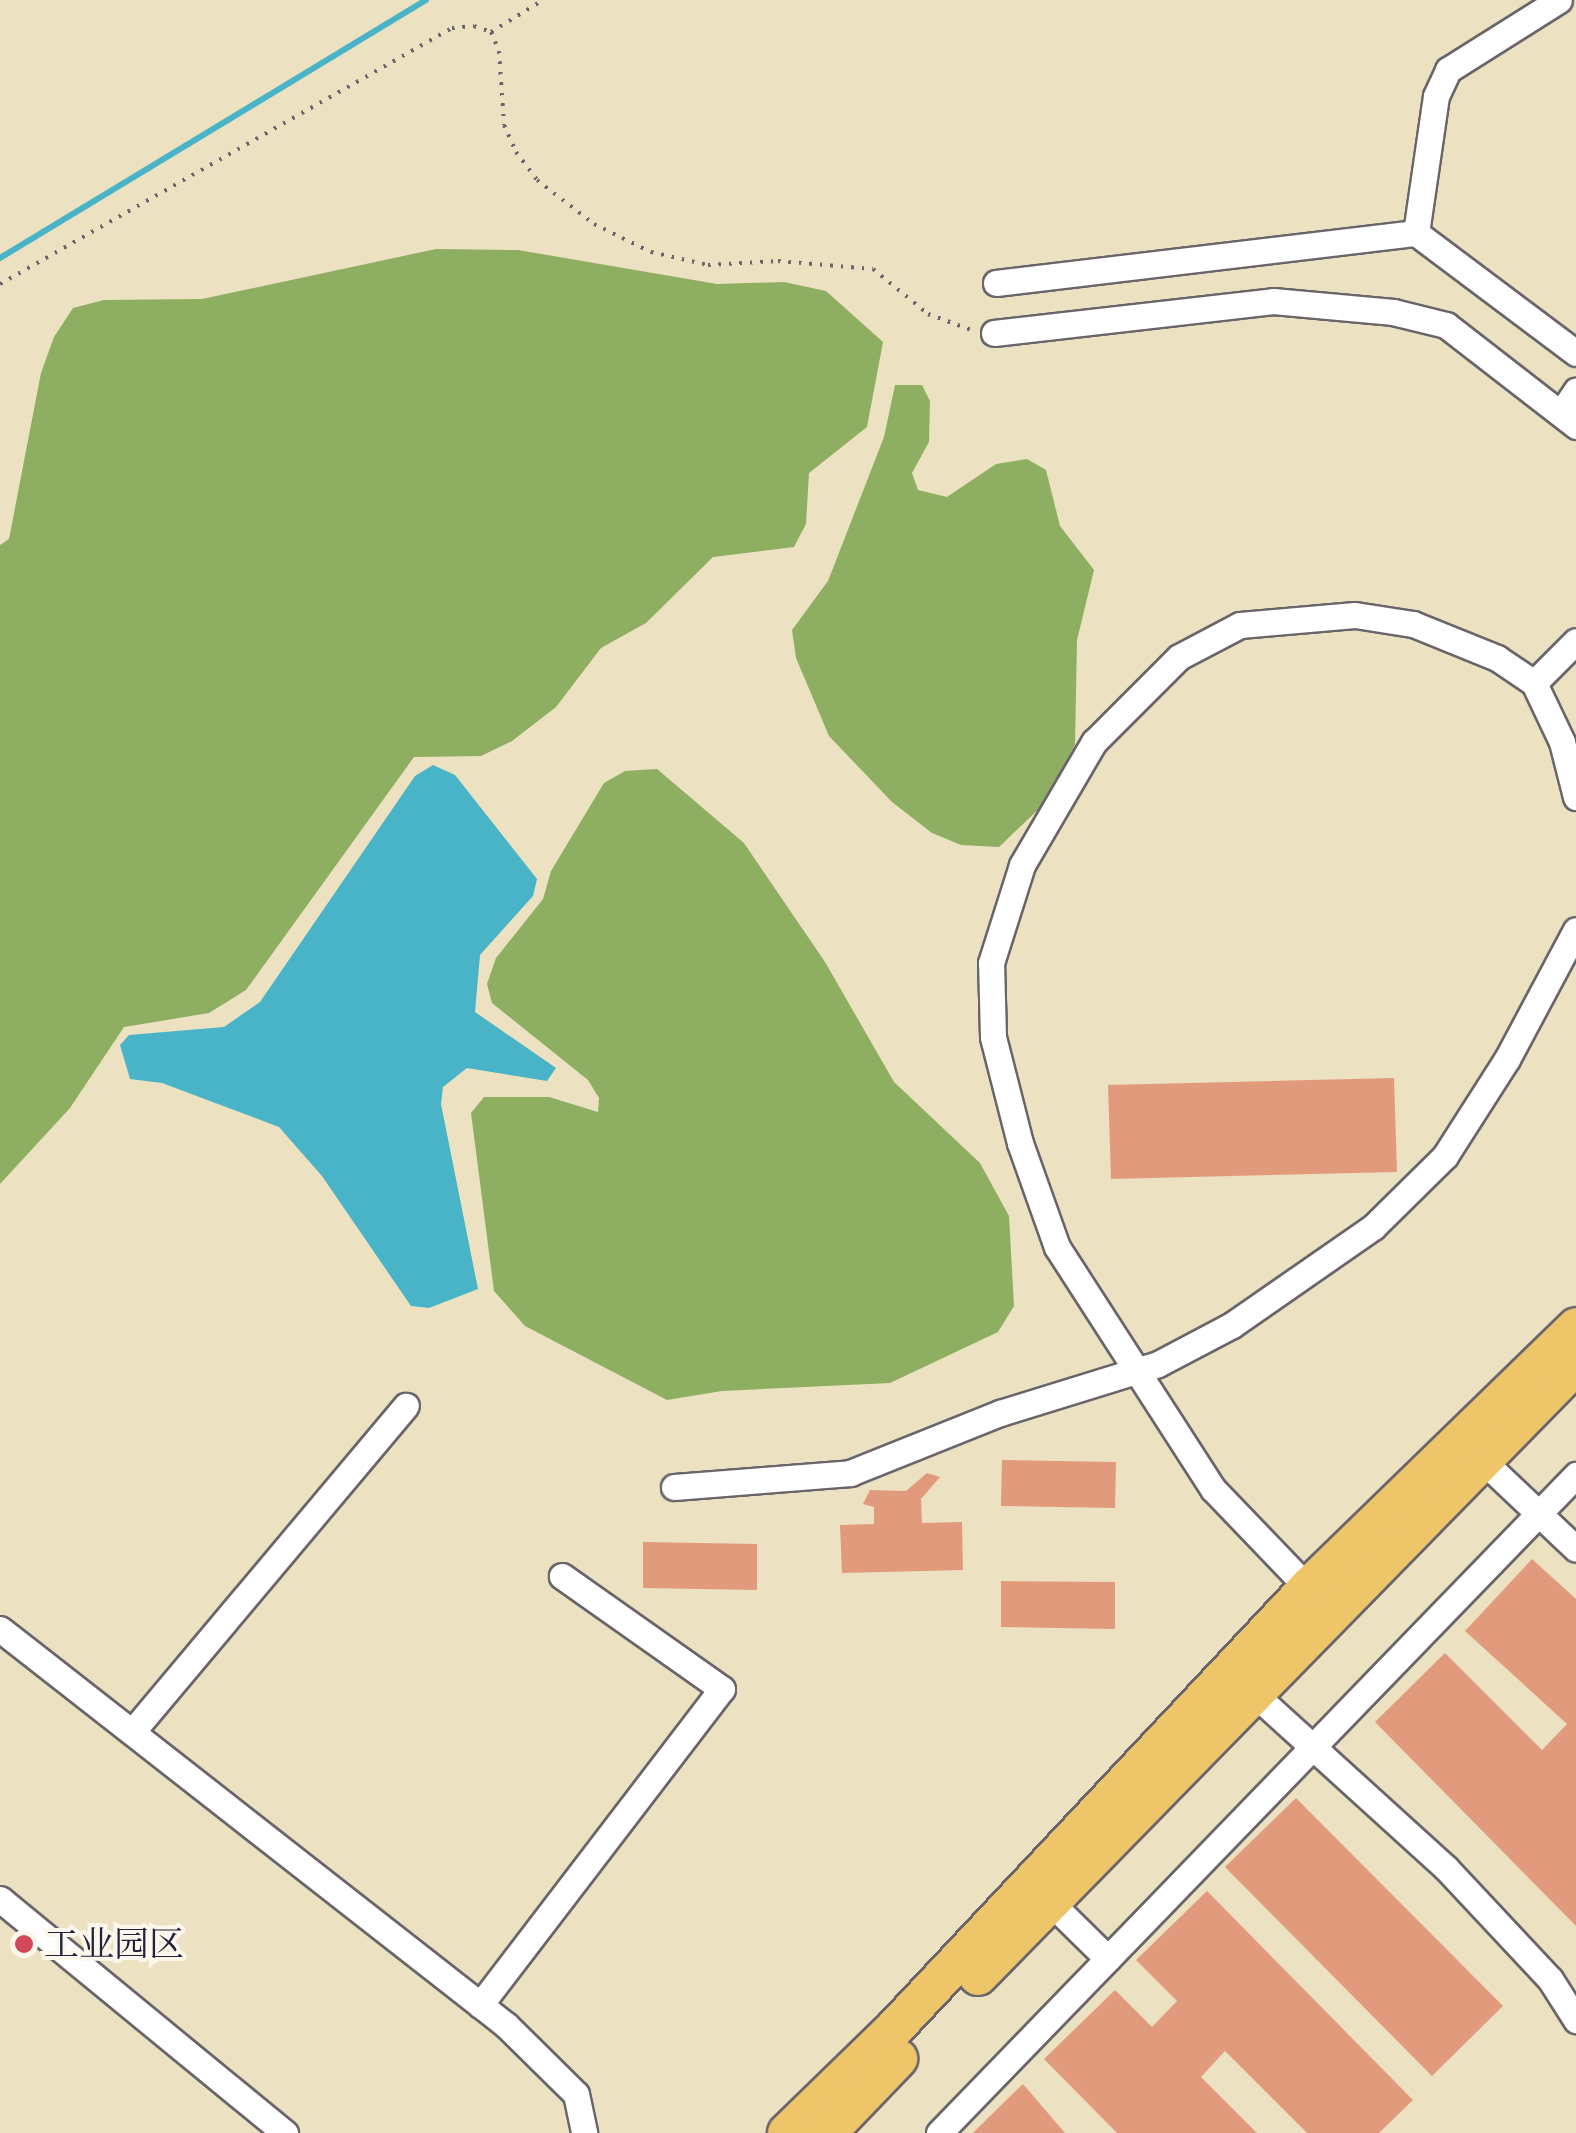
<!DOCTYPE html>
<meta charset="utf-8">
<style>
body{margin:0}
#map{position:relative;width:1576px;height:2133px;overflow:hidden;background:#ece1c0;font-family:Alegreya,"Noto Serif SC",serif}
div>[style]{position:absolute}
[style*='--x']{left:calc(var(--x)*1px);top:calc(var(--y)*1px);width:calc(var(--w)*1px);rotate:calc(var(--a)*1deg)}
.forest>*{inset:0;background:#8eae62}
.water>*{inset:0;background:#49b3c8}
.stream>*{height:6px;margin:-3px;padding:0 3px;transform-origin:3px;border-radius:3px;background:#49b3c8}
.building>*{inset:0;background:#e29a7d}
.path>*{height:4px;margin-top:-2px;transform-origin:0;background:repeating-linear-gradient(90deg,#69656a 0 2.5px,transparent 0 10.5px)}
.roads{filter:drop-shadow(2px 0 #69656a) drop-shadow(-2px 0 #69656a) drop-shadow(0 2px #69656a) drop-shadow(0 -2px #69656a)}
.minor>*{height:25px;margin:-12.5px;padding:0 12.5px;transform-origin:12.5px;border-radius:12.5px;background:#fff}
.highway>*{height:38px;margin:-19px;padding:0 19px;transform-origin:19px;border-radius:19px;background:#eec569}
.dots>*{width:28px;height:28px;translate:-50% -50%;box-sizing:border-box;border:5px solid #fbf7ec;border-radius:50%}
span{translate:-50% -50%;white-space:nowrap;text-align:center;line-height:1.15;-webkit-text-stroke:8px #fbf7ec;paint-order:stroke}
.poi-label{font-size:35px;color:#22223b}
.left{translate:0 -50%;text-align:left}
</style>
<div id="map">
<div class="forest">
<div style="clip-path:polygon(436px 249px,518px 250px,717px 284px,784px 282px,826px 291px,883px 342px,867px 427px,809px 473px,806px 524px,794px 547px,713px 557px,646px 623px,601px 648px,556px 707px,512px 741px,481px 756px,414px 757px,246px 990px,209px 1013px,124px 1027px,70px 1108px,0 1184px,0 545px,9px 539px,41px 373px,54px 337px,73px 308px,104px 300px,202px 299px)"></div>
<div style="clip-path:polygon(895px 385px,922px 385px,930px 401px,929px 442px,912px 473px,918px 490px,947px 497px,996px 464px,1027px 459px,1046px 470px,1060px 526px,1094px 570px,1077px 640px,1075px 745px,1046px 802px,999px 847px,961px 845px,932px 833px,892px 802px,829px 736px,796px 658px,792px 630px,828px 581px,884px 437px)"></div>
<div style="clip-path:polygon(657px 769px,744px 843px,825px 962px,894px 1082px,980px 1163px,1009px 1216px,1014px 1306px,998px 1332px,890px 1383px,722px 1391px,667px 1400px,525px 1326px,494px 1291px,471px 1113px,484px 1097px,549px 1097px,598px 1112px,599px 1098px,588px 1080px,492px 1003px,487px 984px,496px 958px,543px 899px,551px 871px,604px 783px,625px 771px)"></div>
</div>
<div class="water">
<div style="clip-path:polygon(433px 765px,455px 775px,537px 879px,533px 896px,480px 955px,475px 1012px,556px 1068px,547px 1081px,467px 1068px,443px 1087px,441px 1104px,478px 1289px,429px 1308px,411px 1306px,322px 1176px,279px 1127px,162px 1083px,130px 1079px,120px 1045px,129px 1035px,224px 1027px,260px 1002px,415px 776px)"></div>
</div>
<div class="stream">
<div style="--x:0;--y:258;--w:498;--a:-31.2"></div>
</div>
<div class="building">
<div style="clip-path:polygon(1394px 1078px,1397px 1172px,1111px 1179px,1108px 1085px)"></div>
<div style="clip-path:polygon(1002px 1460px,1116px 1462px,1115px 1508px,1001px 1506px)"></div>
<div style="clip-path:polygon(927px 1473px,940px 1477px,921px 1499px,922px 1523px,962px 1522px,963px 1570px,842px 1573px,840px 1525px,874px 1524px,874px 1507px,863px 1504px,870px 1490px,906px 1491px)"></div>
<div style="clip-path:polygon(643px 1542px,757px 1544px,757px 1590px,643px 1588px)"></div>
<div style="clip-path:polygon(1532px 1559px,1576px 1599px,1576px 1926px,1375px 1722px,1445px 1653px,1542px 1750px,1567px 1724px,1465px 1631px)"></div>
<div style="clip-path:polygon(1001px 1581px,1115px 1582px,1115px 1629px,1001px 1627px)"></div>
<div style="clip-path:polygon(1296px 1798px,1503px 2006px,1432px 2076px,1225px 1867px)"></div>
<div style="clip-path:polygon(1207px 1891px,1413px 2100px,1379px 2133px,1307px 2133px,1225px 2051px,1201px 2077px,1257px 2133px,1117px 2133px,1044px 2059px,1115px 1990px,1152px 2027px,1177px 2001px,1136px 1960px)"></div>
<div style="clip-path:polygon(1023px 2084px,1065px 2133px,973px 2133px,991px 2115px)"></div>
</div>
<div class="path">
<div style="--x:491;--y:32;--w:61;--a:-31.6"></div>
<div style="--x:0;--y:284;--w:519;--a:-29.53"></div>
<div style="--x:452;--y:28;--w:22;--a:-5"></div>
<div style="--x:474;--y:26;--w:18;--a:19"></div>
<div style="--x:491;--y:32;--w:21;--a:67"></div>
<div style="--x:499;--y:51;--w:74;--a:86.1"></div>
<div style="--x:504;--y:125;--w:30;--a:66"></div>
<div style="--x:516;--y:152;--w:35;--a:53"></div>
<div style="--x:537;--y:180;--w:72;--a:37.7"></div>
<div style="--x:594;--y:224;--w:64;--a:26.2"></div>
<div style="--x:651;--y:252;--w:58;--a:12.8"></div>
<div style="--x:708;--y:265;--w:70;--a:-3.3"></div>
<div style="--x:778;--y:261;--w:95;--a:4.8"></div>
<div style="--x:873;--y:269;--w:71;--a:39.3"></div>
<div style="--x:928;--y:314;--w:49;--a:20.3"></div>
</div>
<div class="roads">
<div class="minor">
<div style="--x:1416;--y:233;--w:200;--a:36.9"></div>
<div style="--x:996;--y:283;--w:423;--a:-6.8"></div>
<div style="--x:1416;--y:233;--w:138;--a:-81.7"></div>
<div style="--x:1436;--y:96;--w:29;--a:-65"></div>
<div style="--x:1448;--y:70;--w:131;--a:-32.2"></div>
<div style="--x:994;--y:333;--w:281;--a:-6.5"></div>
<div style="--x:1273;--y:301;--w:121;--a:5.2"></div>
<div style="--x:1393;--y:312;--w:55;--a:13.8"></div>
<div style="--x:1446;--y:325;--w:165;--a:37.8"></div>
<div style="--x:1561;--y:413;--w:27;--a:-56"></div>
<div style="--x:1534;--y:683;--w:59;--a:-45"></div>
<div style="--x:1482;--y:1460;--w:129;--a:43.4"></div>
<div style="--x:674;--y:1487;--w:177;--a:-4.5"></div>
<div style="--x:850;--y:1473;--w:162;--a:-21.8"></div>
<div style="--x:1000;--y:1413;--w:165;--a:-17.2"></div>
<div style="--x:1158;--y:1364;--w:84;--a:-27.8"></div>
<div style="--x:1232;--y:1325;--w:172;--a:-34.8"></div>
<div style="--x:1373;--y:1227;--w:101;--a:-44.6"></div>
<div style="--x:1445;--y:1156;--w:115;--a:-57.4"></div>
<div style="--x:1507;--y:1059;--w:146;--a:-61.9"></div>
<div style="--x:1308;--y:1588;--w:137;--a:-133.8"></div>
<div style="--x:1213;--y:1489;--w:288;--a:-122.8"></div>
<div style="--x:1057;--y:1247;--w:110;--a:-109.6"></div>
<div style="--x:1020;--y:1143;--w:109;--a:-104.3"></div>
<div style="--x:993;--y:1037;--w:74;--a:-91.5"></div>
<div style="--x:991;--y:963;--w:103;--a:-72.4"></div>
<div style="--x:1022;--y:865;--w:143;--a:-59.7"></div>
<div style="--x:1094;--y:742;--w:120;--a:-45"></div>
<div style="--x:1179;--y:657;--w:69;--a:-27.7"></div>
<div style="--x:1240;--y:625;--w:115;--a:-5"></div>
<div style="--x:1355;--y:615;--w:59;--a:8.8"></div>
<div style="--x:1413;--y:624;--w:91;--a:22"></div>
<div style="--x:1497;--y:658;--w:45;--a:34"></div>
<div style="--x:1534;--y:683;--w:65;--a:64.6"></div>
<div style="--x:1562;--y:742;--w:57;--a:75.7"></div>
<div style="--x:0;--y:1629;--w:643;--a:38.05"></div>
<div style="--x:506;--y:2025;--w:98;--a:44.6"></div>
<div style="--x:576;--y:2094;--w:40;--a:78"></div>
<div style="--x:1252;--y:1692;--w:262;--a:42.2"></div>
<div style="--x:1446;--y:1868;--w:152;--a:46.9"></div>
<div style="--x:1550;--y:1979;--w:49;--a:57.6"></div>
<div style="--x:132;--y:1732;--w:426;--a:-50"></div>
<div style="--x:0;--y:1899;--w:369;--a:39.4"></div>
<div style="--x:1050;--y:1902;--w:81;--a:44.5"></div>
<div style="--x:480;--y:2005;--w:398;--a:-52.6"></div>
<div style="--x:722;--y:1689;--w:196;--a:-144.8"></div>
<div style="--x:939;--y:2133;--w:916;--a:-45.93"></div>
</div>
<div class="highway">
<div style="--x:978;--y:1976;--w:855;--a:-45.62"></div>
<div style="--x:787;--y:2133;--w:146;--a:-44.2"></div>
<div style="--x:892;--y:2031;--w:608;--a:-46.8"></div>
<div style="--x:1308;--y:1588;--w:374;--a:-44.2"></div>
<div style="--x:827;--y:2133;--w:103;--a:-46.2"></div>
</div>
</div>
<div class="dots">
<div style="left:24px;top:1944px;background:#d1495b"></div>
</div>
<div class="poi-label">
<span class="left" style="left:44px;top:1944px">工业园区</span>
</div>
</div>
